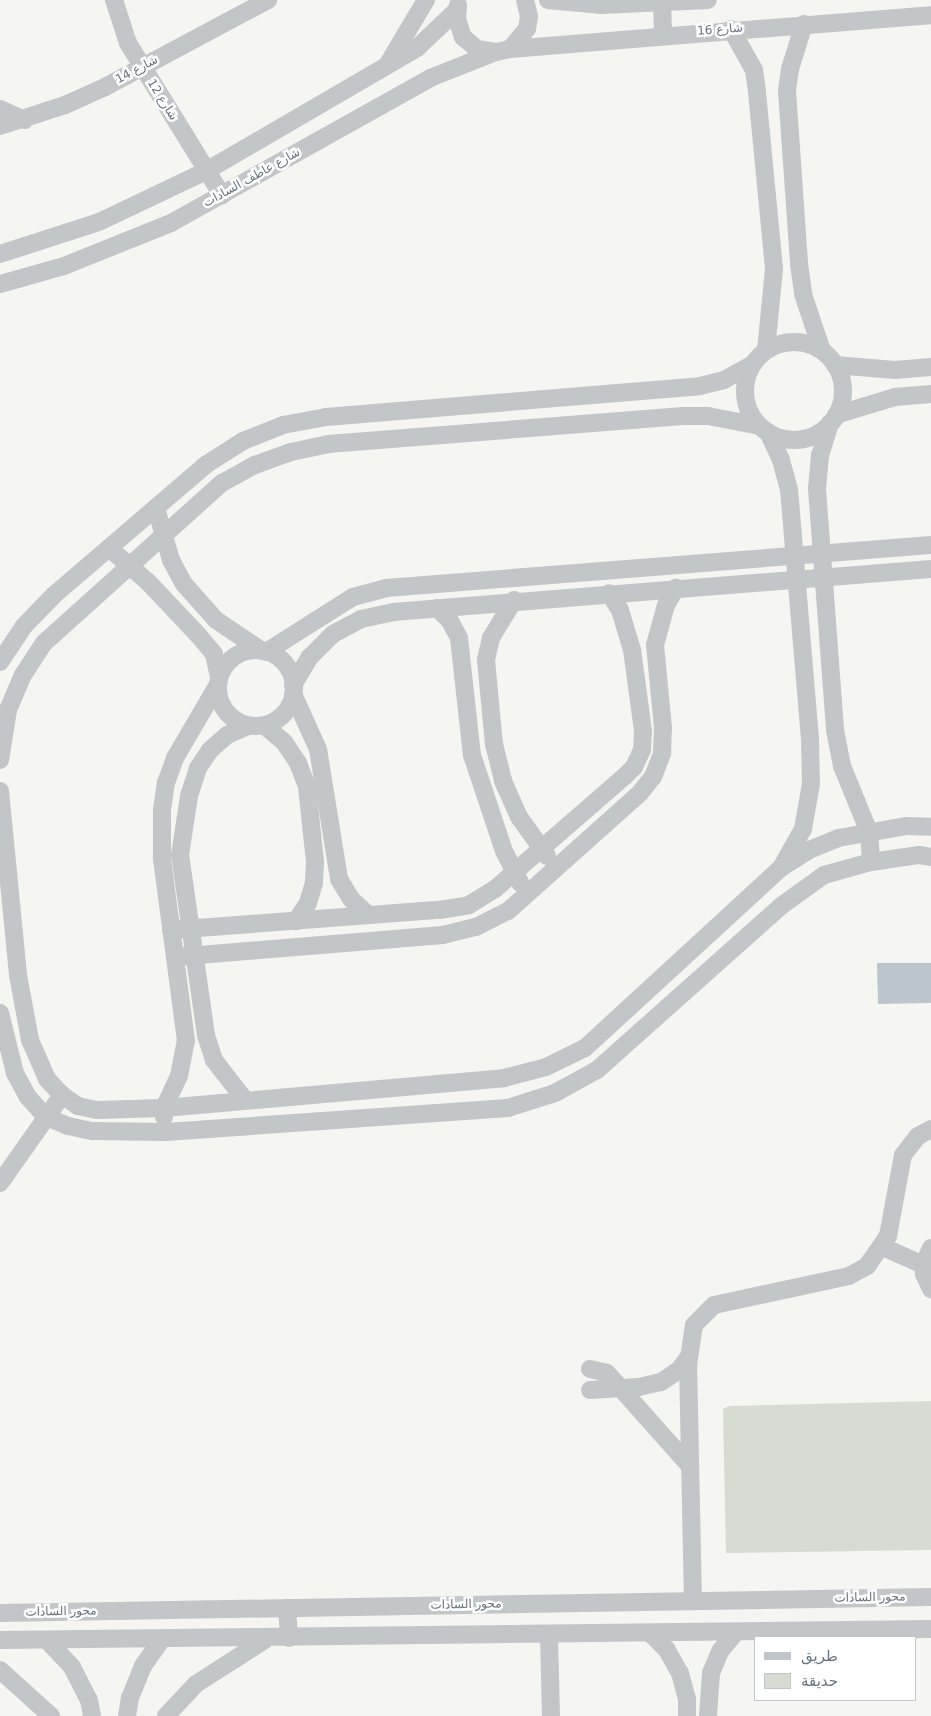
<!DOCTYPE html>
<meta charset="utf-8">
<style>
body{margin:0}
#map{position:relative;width:931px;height:1716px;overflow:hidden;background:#f5f5f1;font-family:"DejaVu Sans",Vazirmatn,sans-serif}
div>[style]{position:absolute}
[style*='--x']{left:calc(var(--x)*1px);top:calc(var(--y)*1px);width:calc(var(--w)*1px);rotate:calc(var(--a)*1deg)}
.green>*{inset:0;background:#d6dcd2}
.water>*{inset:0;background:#bbc7cc}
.minor>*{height:18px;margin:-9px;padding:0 9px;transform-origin:9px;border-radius:9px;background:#c2c6c9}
.minor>.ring{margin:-9px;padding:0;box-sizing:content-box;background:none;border:18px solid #c2c6c9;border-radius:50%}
span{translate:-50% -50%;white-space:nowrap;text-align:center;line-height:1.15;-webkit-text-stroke:5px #fff;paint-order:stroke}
.street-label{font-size:12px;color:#647483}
.legend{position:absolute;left:754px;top:1636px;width:162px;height:65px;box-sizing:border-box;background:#fff;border:1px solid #c1c7cd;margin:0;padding:6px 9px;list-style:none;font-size:15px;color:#647483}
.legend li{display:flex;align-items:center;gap:10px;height:25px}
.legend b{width:25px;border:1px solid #c1c7cd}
</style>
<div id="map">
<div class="green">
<div style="clip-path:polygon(931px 1401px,931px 1550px,726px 1553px,723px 1409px,729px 1406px)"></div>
</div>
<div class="water">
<div style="clip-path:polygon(877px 963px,931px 963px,931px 1003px,878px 1004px)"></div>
</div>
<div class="minor">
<div style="--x:114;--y:0;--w:45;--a:72"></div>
<div style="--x:128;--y:43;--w:179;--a:58.3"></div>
<div style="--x:548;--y:0;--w:54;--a:5.3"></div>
<div style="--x:602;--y:5;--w:106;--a:-2.7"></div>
<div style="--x:662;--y:3;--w:31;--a:88"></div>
<div style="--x:458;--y:5;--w:14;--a:94"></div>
<div style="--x:457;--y:19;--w:19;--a:72"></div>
<div style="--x:463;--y:37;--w:18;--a:41"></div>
<div style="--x:477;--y:49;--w:19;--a:9"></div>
<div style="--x:496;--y:52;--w:14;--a:-12"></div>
<div style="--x:510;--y:49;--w:26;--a:-50"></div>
<div style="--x:527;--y:29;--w:13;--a:-81"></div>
<div style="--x:529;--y:16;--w:16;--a:-104"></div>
<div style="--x:804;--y:24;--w:47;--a:107.3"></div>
<div style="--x:790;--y:69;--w:22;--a:98"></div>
<div style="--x:787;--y:91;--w:173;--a:86"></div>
<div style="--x:799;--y:264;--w:30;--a:82"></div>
<div style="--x:803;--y:294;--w:60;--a:71.6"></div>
<div style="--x:731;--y:29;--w:47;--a:60.7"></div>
<div style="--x:754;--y:70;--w:22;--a:82"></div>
<div style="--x:757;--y:92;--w:178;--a:84.5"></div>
<div style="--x:774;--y:269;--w:81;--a:95.6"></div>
<div style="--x:510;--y:49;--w:422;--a:-4.6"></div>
<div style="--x:389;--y:62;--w:72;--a:-59.2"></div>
<div style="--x:0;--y:109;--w:27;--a:24"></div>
<div style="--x:0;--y:126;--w:68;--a:-17.9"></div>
<div style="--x:65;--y:105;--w:44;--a:-24.2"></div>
<div style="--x:105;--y:87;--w:185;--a:-28.1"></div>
<div style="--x:0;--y:254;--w:104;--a:-17.9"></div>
<div style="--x:99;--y:222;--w:119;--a:-25.5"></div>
<div style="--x:206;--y:171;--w:244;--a:-30.2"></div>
<div style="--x:417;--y:48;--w:55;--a:-43.5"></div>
<div style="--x:0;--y:284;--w:66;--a:-15.7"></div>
<div style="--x:64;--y:266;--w:115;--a:-21.9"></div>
<div style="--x:171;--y:223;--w:297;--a:-29.2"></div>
<div style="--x:430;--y:78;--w:71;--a:-21.5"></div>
<div class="ring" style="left:745px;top:342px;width:80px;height:80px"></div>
<div style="--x:835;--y:365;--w:60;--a:4.8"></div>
<div style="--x:895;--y:370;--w:36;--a:-5"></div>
<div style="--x:836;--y:415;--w:62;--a:-17"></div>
<div style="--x:895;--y:397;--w:36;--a:-5"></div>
<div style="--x:830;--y:423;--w:34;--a:107"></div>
<div style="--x:820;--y:455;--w:34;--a:95"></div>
<div style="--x:817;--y:489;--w:242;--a:85.7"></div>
<div style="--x:835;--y:730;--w:37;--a:79"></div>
<div style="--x:842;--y:766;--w:71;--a:67.8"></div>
<div style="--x:869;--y:832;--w:30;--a:86"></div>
<div style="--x:768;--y:432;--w:31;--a:65"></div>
<div style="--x:781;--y:460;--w:30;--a:75"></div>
<div style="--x:789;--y:489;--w:250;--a:85.2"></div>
<div style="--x:810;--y:738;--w:46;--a:88.8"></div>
<div style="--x:811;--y:784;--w:46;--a:100.1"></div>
<div style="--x:803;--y:829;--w:43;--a:119.6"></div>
<div style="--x:156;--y:508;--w:54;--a:73.9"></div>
<div style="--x:171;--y:560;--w:27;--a:62"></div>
<div style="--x:184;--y:584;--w:48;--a:48.4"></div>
<div style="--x:216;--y:620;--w:55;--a:34"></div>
<div style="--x:109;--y:548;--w:52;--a:41.1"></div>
<div style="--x:148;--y:582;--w:74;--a:46.6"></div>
<div style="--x:199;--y:636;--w:23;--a:50"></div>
<div style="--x:214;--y:654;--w:25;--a:78"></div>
<div style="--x:514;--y:600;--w:44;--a:121.2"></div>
<div style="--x:491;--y:638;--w:23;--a:103"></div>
<div style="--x:486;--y:660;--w:84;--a:84.6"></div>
<div style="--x:494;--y:744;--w:38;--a:76"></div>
<div style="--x:503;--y:781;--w:39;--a:66"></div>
<div style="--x:519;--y:817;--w:48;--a:54.3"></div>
<div style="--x:437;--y:608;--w:18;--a:45"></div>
<div style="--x:450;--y:621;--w:19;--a:62"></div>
<div style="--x:459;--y:638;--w:118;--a:83.7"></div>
<div style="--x:472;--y:755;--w:101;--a:71.6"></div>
<div style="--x:504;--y:851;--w:36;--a:63"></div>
<div class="ring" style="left:218px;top:650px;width:58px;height:58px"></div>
<div style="--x:266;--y:652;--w:103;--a:-32.3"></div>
<div style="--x:353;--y:597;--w:34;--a:-15"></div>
<div style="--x:386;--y:588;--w:547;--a:-4.51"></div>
<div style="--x:0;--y:662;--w:43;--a:-56.3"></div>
<div style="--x:24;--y:626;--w:43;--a:-45.9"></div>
<div style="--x:54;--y:595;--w:201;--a:-40.6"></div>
<div style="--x:207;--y:464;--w:43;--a:-32.6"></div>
<div style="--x:243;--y:441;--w:43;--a:-21.8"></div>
<div style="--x:283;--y:425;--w:44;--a:-10.5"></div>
<div style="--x:326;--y:417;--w:375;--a:-4.7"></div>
<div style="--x:700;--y:386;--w:25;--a:-14"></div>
<div style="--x:724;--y:380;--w:33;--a:-29"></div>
<div style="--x:293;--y:685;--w:33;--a:-59"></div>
<div style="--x:310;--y:657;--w:33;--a:-45"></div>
<div style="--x:333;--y:634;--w:32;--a:-28"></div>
<div style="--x:361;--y:619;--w:33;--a:-12"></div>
<div style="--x:393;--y:612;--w:540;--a:-4.57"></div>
<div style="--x:293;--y:694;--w:60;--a:65.6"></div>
<div style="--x:318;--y:749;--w:132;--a:80.8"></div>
<div style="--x:339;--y:879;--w:23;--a:59"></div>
<div style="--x:351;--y:899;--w:23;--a:43"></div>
<div style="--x:265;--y:726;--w:25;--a:40"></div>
<div style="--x:284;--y:742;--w:25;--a:56"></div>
<div style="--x:298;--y:763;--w:26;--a:69"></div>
<div style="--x:307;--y:787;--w:75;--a:83.9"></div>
<div style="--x:315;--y:862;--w:21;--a:93"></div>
<div style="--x:314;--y:883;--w:21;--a:107"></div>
<div style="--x:308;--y:903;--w:22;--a:124"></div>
<div style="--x:0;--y:760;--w:51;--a:-80.9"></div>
<div style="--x:8;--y:710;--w:38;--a:-67"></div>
<div style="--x:23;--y:675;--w:38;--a:-57"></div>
<div style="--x:44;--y:643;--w:239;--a:-42"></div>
<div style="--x:222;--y:483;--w:38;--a:-29"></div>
<div style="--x:255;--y:465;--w:38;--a:-20"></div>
<div style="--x:291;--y:452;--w:38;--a:-12"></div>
<div style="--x:328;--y:444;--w:356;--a:-4.5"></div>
<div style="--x:683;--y:416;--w:25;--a:0"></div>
<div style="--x:708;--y:416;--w:53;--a:10.9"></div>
<div style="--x:0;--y:791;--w:185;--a:84.4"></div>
<div style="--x:18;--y:975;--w:66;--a:79.5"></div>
<div style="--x:30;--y:1040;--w:43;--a:66.4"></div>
<div style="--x:47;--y:1079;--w:22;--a:47"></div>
<div style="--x:62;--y:1095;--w:19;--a:35"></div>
<div style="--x:78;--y:1106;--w:19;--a:12"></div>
<div style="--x:97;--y:1110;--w:67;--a:-1.7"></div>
<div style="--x:164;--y:1108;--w:341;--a:-5"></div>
<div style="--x:504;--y:1078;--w:43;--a:-14.7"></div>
<div style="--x:546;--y:1067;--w:43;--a:-26"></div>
<div style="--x:585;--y:1048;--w:268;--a:-42.6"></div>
<div style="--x:782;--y:867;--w:32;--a:-32"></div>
<div style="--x:809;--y:850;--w:31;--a:-22"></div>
<div style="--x:838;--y:838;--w:69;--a:-10"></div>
<div style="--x:906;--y:826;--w:25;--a:2"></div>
<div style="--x:171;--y:930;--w:269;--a:-4.3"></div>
<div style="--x:439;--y:910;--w:30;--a:-9"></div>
<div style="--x:469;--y:905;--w:31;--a:-32"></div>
<div style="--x:495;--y:889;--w:171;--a:-41"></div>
<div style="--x:624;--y:777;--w:14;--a:-45"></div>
<div style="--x:634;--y:767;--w:19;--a:-65"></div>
<div style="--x:642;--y:750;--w:19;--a:-87"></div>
<div style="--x:643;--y:731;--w:82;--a:-97.7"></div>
<div style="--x:632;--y:650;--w:42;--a:-106.7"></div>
<div style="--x:620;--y:610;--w:20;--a:-123"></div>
<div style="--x:175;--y:957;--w:269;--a:-4.7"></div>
<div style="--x:443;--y:935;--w:34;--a:-14"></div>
<div style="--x:476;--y:927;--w:36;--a:-27"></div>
<div style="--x:508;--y:911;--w:176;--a:-41.8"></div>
<div style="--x:639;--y:794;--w:22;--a:-51"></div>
<div style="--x:653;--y:777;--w:26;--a:-69"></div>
<div style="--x:662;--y:753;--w:25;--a:-88"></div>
<div style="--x:663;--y:728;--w:83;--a:-95.5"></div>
<div style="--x:655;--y:645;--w:41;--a:-74.6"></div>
<div style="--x:666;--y:605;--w:20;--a:-60"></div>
<div style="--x:0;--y:1013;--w:62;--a:76"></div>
<div style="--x:15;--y:1073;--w:27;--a:62"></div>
<div style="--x:28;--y:1097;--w:27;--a:48"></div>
<div style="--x:46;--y:1117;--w:24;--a:22"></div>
<div style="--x:68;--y:1126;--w:25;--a:12"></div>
<div style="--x:92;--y:1131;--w:74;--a:0.8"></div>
<div style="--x:166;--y:1132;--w:343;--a:-4"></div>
<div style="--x:508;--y:1108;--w:49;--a:-17.7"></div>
<div style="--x:555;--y:1093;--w:48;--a:-28.7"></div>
<div style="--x:597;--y:1070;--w:246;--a:-41.7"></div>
<div style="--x:781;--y:906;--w:53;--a:-35.8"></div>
<div style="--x:824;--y:875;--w:49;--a:-15.5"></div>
<div style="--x:871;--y:862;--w:49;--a:-8.3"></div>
<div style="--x:919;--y:855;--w:12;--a:9"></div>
<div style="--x:245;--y:1100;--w:51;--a:-127.8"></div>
<div style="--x:214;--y:1060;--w:26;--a:-108"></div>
<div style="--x:206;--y:1035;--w:182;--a:-98.2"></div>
<div style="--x:180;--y:855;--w:60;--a:-81.3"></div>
<div style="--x:189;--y:796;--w:29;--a:-72"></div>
<div style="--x:198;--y:768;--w:22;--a:-56"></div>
<div style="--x:210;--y:750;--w:23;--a:-41"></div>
<div style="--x:227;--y:735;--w:23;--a:-23"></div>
<div style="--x:164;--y:1117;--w:9;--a:-90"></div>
<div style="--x:164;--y:1108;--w:35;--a:-65"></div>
<div style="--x:179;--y:1076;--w:36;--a:-79"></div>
<div style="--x:186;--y:1041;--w:185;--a:-97.5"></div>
<div style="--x:162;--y:858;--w:48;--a:-90"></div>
<div style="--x:162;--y:810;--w:27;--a:-82"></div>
<div style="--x:166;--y:783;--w:27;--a:-70"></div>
<div style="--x:175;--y:758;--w:83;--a:-59.7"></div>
<div style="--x:0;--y:1183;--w:108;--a:-54.8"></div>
<div style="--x:883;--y:1247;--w:44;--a:24.2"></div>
<div style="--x:931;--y:1248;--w:19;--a:115"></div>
<div style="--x:923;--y:1265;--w:9;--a:84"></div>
<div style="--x:924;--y:1274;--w:17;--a:65"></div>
<div style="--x:590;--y:1369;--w:17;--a:13"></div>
<div style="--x:607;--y:1373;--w:125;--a:48.3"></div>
<div style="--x:590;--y:1390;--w:49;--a:-3.5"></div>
<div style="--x:639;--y:1387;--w:23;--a:-13"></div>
<div style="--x:661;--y:1382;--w:22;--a:-34"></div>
<div style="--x:679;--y:1370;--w:15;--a:-53"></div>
<div style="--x:693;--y:1601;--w:236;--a:-91.2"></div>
<div style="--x:688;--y:1365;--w:40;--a:-81.5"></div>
<div style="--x:694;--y:1325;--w:28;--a:-45"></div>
<div style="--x:714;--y:1305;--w:138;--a:-12.1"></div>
<div style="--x:849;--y:1276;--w:21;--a:-29"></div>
<div style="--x:867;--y:1266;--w:37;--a:-55"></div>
<div style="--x:888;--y:1236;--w:82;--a:-79.5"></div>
<div style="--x:903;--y:1155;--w:24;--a:-52"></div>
<div style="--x:918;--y:1136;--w:15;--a:-28"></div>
<div style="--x:287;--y:1608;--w:30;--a:86"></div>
<div style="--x:0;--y:1613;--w:931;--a:-0.98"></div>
<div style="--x:650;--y:1633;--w:24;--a:45"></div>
<div style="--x:667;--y:1650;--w:26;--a:61"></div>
<div style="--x:680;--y:1673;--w:27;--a:75"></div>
<div style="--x:687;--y:1699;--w:17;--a:90"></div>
<div style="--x:549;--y:1635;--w:81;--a:88.6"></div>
<div style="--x:0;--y:1640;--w:931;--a:-0.68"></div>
<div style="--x:47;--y:1640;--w:37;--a:47"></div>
<div style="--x:72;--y:1667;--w:37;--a:63"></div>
<div style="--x:89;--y:1700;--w:16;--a:79"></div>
<div style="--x:0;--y:1670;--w:69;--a:42"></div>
<div style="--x:127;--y:1716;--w:18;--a:-81"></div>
<div style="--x:130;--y:1698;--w:35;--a:-68"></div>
<div style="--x:143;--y:1666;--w:32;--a:-55"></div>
<div style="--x:166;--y:1716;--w:44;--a:-46.8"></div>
<div style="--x:196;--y:1684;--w:83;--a:-32.7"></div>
<div style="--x:708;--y:1716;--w:43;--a:-86"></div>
<div style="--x:711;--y:1673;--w:25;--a:-67"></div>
<div style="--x:721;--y:1650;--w:23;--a:-50"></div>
</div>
<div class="street-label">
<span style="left:720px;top:30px;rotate:-4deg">شارع 16</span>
<span style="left:137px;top:70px;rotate:-28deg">شارع 14</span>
<span style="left:162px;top:100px;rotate:58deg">شارع 12</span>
<span style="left:252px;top:178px;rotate:-29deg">شارع عاطف السادات</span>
<span style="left:870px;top:1598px;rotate:-1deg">محور السادات</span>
<span style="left:466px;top:1605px;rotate:-1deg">محور السادات</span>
<span style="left:61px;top:1612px;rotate:-1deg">محور السادات</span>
</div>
<ul class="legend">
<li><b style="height:6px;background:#c2c6c9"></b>طريق</li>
<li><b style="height:14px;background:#d6dcd2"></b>حديقة</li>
</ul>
</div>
